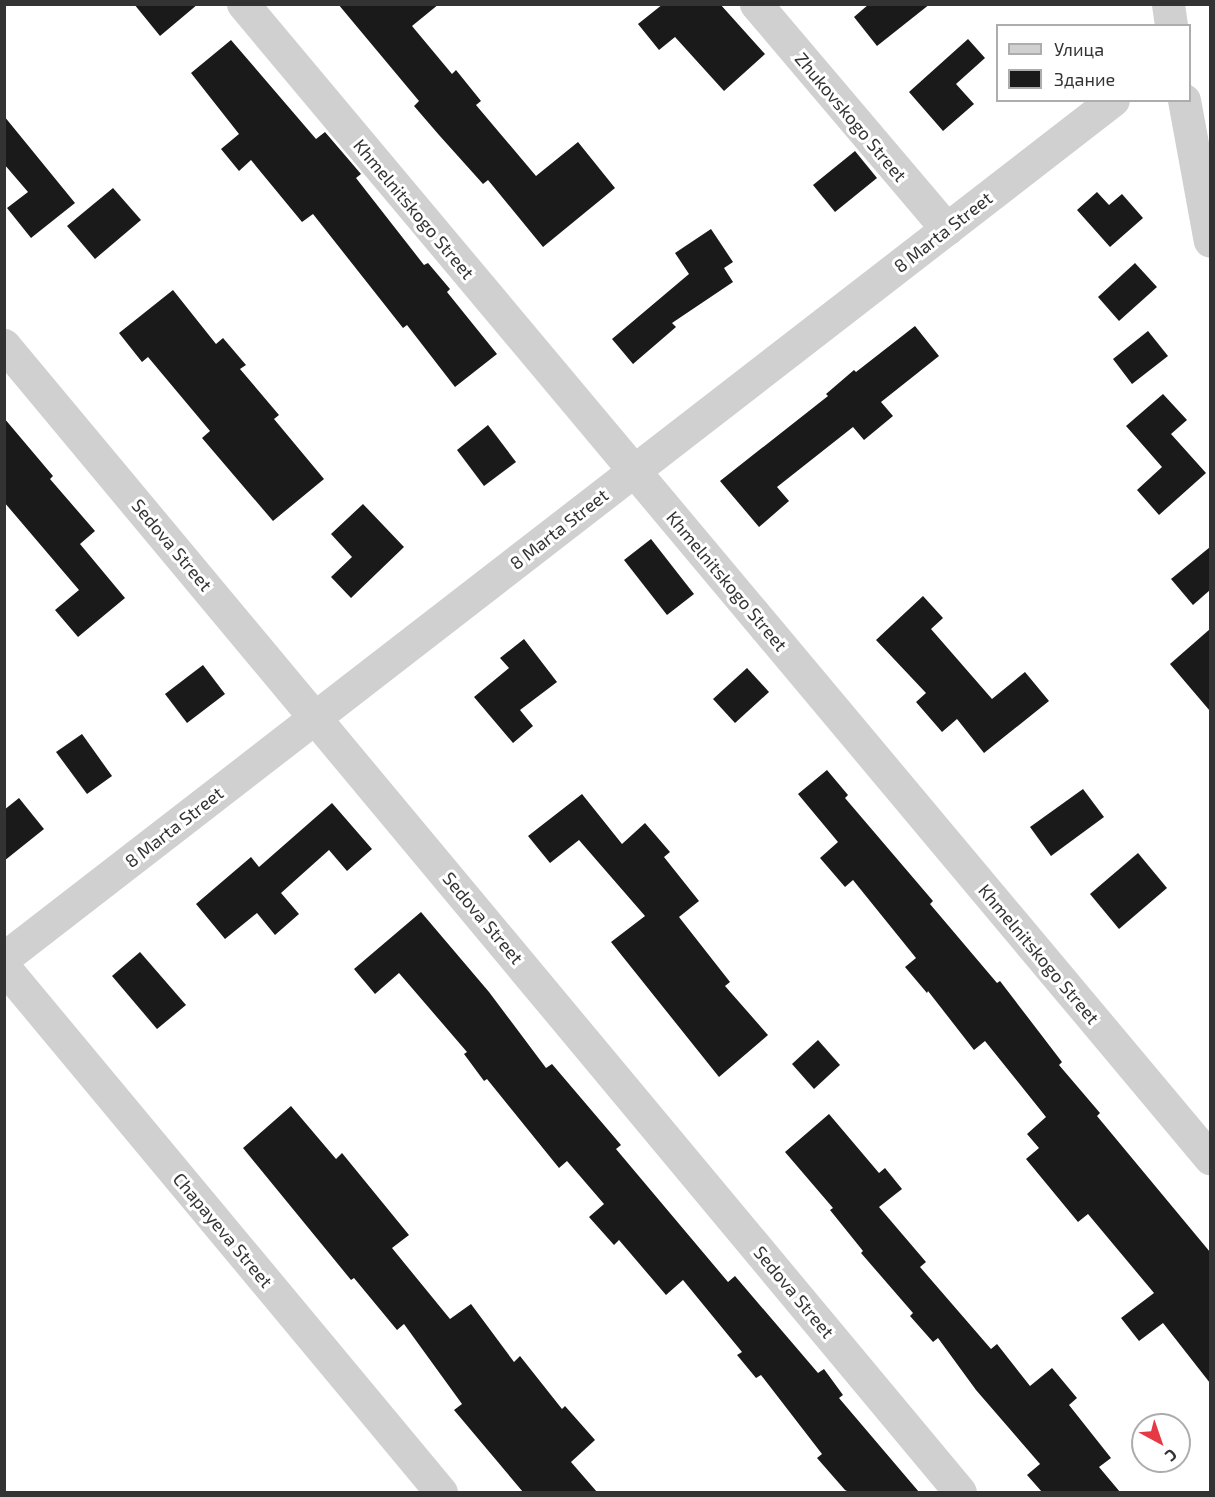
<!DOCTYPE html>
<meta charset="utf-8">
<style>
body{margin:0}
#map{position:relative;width:1215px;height:1497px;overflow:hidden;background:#fff;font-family:"Exo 2",sans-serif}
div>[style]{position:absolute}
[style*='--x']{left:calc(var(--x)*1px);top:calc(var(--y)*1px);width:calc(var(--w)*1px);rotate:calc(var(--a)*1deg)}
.building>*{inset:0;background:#1a1a1a}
.minor>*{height:33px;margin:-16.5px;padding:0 16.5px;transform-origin:16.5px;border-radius:16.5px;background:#d0d0d0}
.tertiary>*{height:33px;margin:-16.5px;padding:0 16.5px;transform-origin:16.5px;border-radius:16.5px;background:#d0d0d0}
span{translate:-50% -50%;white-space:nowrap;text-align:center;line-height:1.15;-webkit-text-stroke:6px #fff;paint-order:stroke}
.street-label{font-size:18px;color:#333}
.frame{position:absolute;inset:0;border:6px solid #333;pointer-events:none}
.legend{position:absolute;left:996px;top:24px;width:195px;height:78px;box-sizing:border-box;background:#fff;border:2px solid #adadad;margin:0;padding:8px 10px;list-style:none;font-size:18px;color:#333}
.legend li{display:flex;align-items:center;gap:12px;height:30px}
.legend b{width:30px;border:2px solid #adadad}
.north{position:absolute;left:1131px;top:1413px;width:60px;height:60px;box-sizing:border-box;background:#fff;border:2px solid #adadad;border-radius:50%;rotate:140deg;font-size:16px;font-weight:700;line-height:24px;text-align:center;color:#333}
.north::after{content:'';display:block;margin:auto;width:21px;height:27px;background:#e63946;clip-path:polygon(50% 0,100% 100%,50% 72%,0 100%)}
</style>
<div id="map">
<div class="building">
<div style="clip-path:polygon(134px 4px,198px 4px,160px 36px)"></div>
<div style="clip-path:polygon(338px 4px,439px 4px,412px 26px,452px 74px,456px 70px,481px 101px,476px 105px,536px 176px,578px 142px,615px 188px,543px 247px,488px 180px,483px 184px,439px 135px,414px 106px,419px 101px)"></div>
<div style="clip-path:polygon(663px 4px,720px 4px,765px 54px,724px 91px,675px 37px,659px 50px,638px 24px)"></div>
<div style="clip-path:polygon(869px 4px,930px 4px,877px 46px,854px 17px)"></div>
<div style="clip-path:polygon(968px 39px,985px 58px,956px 84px,974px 104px,943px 131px,909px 92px)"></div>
<div style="clip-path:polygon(231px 40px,316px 139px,325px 132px,361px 174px,356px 178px,424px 265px,428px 263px,450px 289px,447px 292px,497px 354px,455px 387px,407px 325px,403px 328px,313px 214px,302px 222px,251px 160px,239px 171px,221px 149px,239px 134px,191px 73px)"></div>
<div style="clip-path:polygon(4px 116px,75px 203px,31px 238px,7px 208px,28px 192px,4px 164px)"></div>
<div style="clip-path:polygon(855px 151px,877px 178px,835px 212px,813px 185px)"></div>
<div style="clip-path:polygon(113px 188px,141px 220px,95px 259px,67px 226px)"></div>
<div style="clip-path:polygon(1097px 192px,1109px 205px,1122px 194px,1143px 218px,1110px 247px,1077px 210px)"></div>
<div style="clip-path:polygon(711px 229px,733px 262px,724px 268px,733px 282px,672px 323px,676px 327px,633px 364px,612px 339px,689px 274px,675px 253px)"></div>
<div style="clip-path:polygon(1135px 263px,1157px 287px,1119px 321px,1098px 297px)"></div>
<div style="clip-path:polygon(173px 290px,216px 344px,223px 338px,246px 365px,240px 369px,279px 415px,274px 419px,324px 479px,273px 521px,202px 438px,210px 431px,148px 357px,142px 362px,119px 333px)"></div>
<div style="clip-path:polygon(915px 326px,939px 356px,881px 402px,893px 416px,864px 440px,853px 427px,777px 487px,789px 501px,759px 527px,720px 481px,828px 396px,826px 394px,854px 370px,856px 372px)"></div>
<div style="clip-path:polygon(1148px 331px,1168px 356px,1132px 384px,1113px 359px)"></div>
<div style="clip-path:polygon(1163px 394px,1187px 420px,1171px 434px,1206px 473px,1159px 515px,1137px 490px,1162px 467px,1126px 426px)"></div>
<div style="clip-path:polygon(4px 418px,53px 476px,50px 479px,95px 531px,80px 544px,125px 598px,78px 637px,55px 610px,79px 590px,4px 502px)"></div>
<div style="clip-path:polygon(488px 425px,516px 462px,484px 486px,457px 450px)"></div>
<div style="clip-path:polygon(363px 504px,404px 547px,351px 598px,331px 577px,352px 557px,331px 534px)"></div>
<div style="clip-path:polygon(651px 539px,694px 594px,667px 615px,624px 560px)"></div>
<div style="clip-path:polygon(1210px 547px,1210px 590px,1193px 605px,1171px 579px)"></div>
<div style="clip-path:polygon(923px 596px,943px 618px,931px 629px,992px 699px,1025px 672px,1049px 701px,984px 753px,957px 719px,942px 732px,916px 702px,926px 693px,876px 640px)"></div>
<div style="clip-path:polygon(1210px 629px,1210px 711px,1170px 664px)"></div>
<div style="clip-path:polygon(524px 639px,557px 682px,520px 710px,533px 726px,513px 743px,474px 697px,509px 668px,500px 658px)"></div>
<div style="clip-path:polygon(203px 665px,225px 694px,187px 723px,165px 694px)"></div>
<div style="clip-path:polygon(747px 668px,769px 692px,735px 723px,713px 699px)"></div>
<div style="clip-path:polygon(82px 734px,112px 776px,87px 794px,56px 752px)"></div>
<div style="clip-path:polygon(827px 770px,848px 795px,845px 798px,933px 901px,930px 904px,997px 983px,1000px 981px,1062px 1062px,1059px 1065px,1100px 1113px,1097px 1116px,1210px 1252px,1210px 1383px,1163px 1323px,1139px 1341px,1121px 1318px,1154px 1293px,1088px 1214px,1078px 1222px,1026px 1159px,1039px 1148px,1027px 1134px,1046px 1117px,985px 1041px,974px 1050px,928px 991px,927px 993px,905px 967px,916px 958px,853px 880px,845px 887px,820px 858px,838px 842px,798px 794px)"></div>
<div style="clip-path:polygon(1083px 789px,1104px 817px,1051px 856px,1030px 827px)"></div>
<div style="clip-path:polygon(582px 794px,622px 844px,645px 823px,670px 852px,664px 857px,699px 901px,679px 917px,730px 982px,725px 986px,768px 1035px,719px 1077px,611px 942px,645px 916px,579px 840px,550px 863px,528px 836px)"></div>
<div style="clip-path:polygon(19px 798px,44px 829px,4px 861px,4px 810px)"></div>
<div style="clip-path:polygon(332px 803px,372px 849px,347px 871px,329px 850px,281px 893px,299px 914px,275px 935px,257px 913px,225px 939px,196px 904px,251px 857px,259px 867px)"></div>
<div style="clip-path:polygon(1138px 853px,1167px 888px,1119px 929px,1090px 894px)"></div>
<div style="clip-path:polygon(421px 912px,489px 992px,546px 1068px,552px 1064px,621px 1145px,616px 1149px,728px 1282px,735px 1276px,818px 1373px,824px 1369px,843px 1395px,839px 1398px,919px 1492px,849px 1492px,845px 1490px,817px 1458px,822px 1454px,761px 1375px,756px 1378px,737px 1355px,742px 1352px,683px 1280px,666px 1295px,619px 1240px,614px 1245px,589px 1217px,604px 1204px,567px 1161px,559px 1168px,487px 1079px,484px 1081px,464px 1054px,467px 1052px,399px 973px,375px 994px,354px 969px)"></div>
<div style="clip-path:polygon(140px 952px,186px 1005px,157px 1029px,112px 976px)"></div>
<div style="clip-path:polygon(818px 1040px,840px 1065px,814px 1089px,792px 1064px)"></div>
<div style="clip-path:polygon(291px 1106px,336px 1159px,342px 1153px,409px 1235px,392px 1248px,450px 1319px,471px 1304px,514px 1362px,520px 1356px,562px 1409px,565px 1406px,595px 1440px,571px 1462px,597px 1492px,523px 1492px,454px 1410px,462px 1404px,404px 1324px,397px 1330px,354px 1278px,351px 1280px,243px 1148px)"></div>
<div style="clip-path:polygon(829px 1114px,879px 1173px,885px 1168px,902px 1189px,879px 1207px,926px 1262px,920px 1267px,991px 1349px,997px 1344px,1030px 1386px,1052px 1368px,1077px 1398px,1069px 1405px,1111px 1458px,1099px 1467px,1120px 1492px,1042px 1492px,1027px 1475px,1040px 1464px,976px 1390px,938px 1338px,933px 1342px,910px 1316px,913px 1313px,861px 1253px,863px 1251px,830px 1210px,833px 1208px,785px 1152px)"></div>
</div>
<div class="minor">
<div style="--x:243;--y:4;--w:1506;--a:50.04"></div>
<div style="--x:756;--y:4;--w:295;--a:49.7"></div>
<div style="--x:4;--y:345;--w:1493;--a:50.19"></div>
<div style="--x:4;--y:958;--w:1402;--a:-37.73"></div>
<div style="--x:4;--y:967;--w:683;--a:50.23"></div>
</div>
<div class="tertiary">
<div style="--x:1168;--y:4;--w:22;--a:82"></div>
<div style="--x:1184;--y:100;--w:143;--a:79.6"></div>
</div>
<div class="street-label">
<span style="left:851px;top:117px;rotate:50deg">Zhukovskogo Street</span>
<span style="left:414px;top:209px;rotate:50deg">Khmelnitskogo Street</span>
<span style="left:943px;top:232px;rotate:-38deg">8 Marta Street</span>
<span style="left:559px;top:529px;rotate:-38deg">8 Marta Street</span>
<span style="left:172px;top:545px;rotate:50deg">Sedova Street</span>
<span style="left:727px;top:581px;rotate:50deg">Khmelnitskogo Street</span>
<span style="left:174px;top:827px;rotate:-38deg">8 Marta Street</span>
<span style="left:483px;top:918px;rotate:50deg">Sedova Street</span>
<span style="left:1039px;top:954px;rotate:50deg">Khmelnitskogo Street</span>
<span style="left:223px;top:1230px;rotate:50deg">Chapayeva Street</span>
<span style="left:794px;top:1292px;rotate:50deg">Sedova Street</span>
</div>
<div class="frame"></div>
<ul class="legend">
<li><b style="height:8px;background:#d0d0d0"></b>Улица</li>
<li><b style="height:16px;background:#1a1a1a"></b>Здание</li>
</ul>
<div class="north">С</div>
</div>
